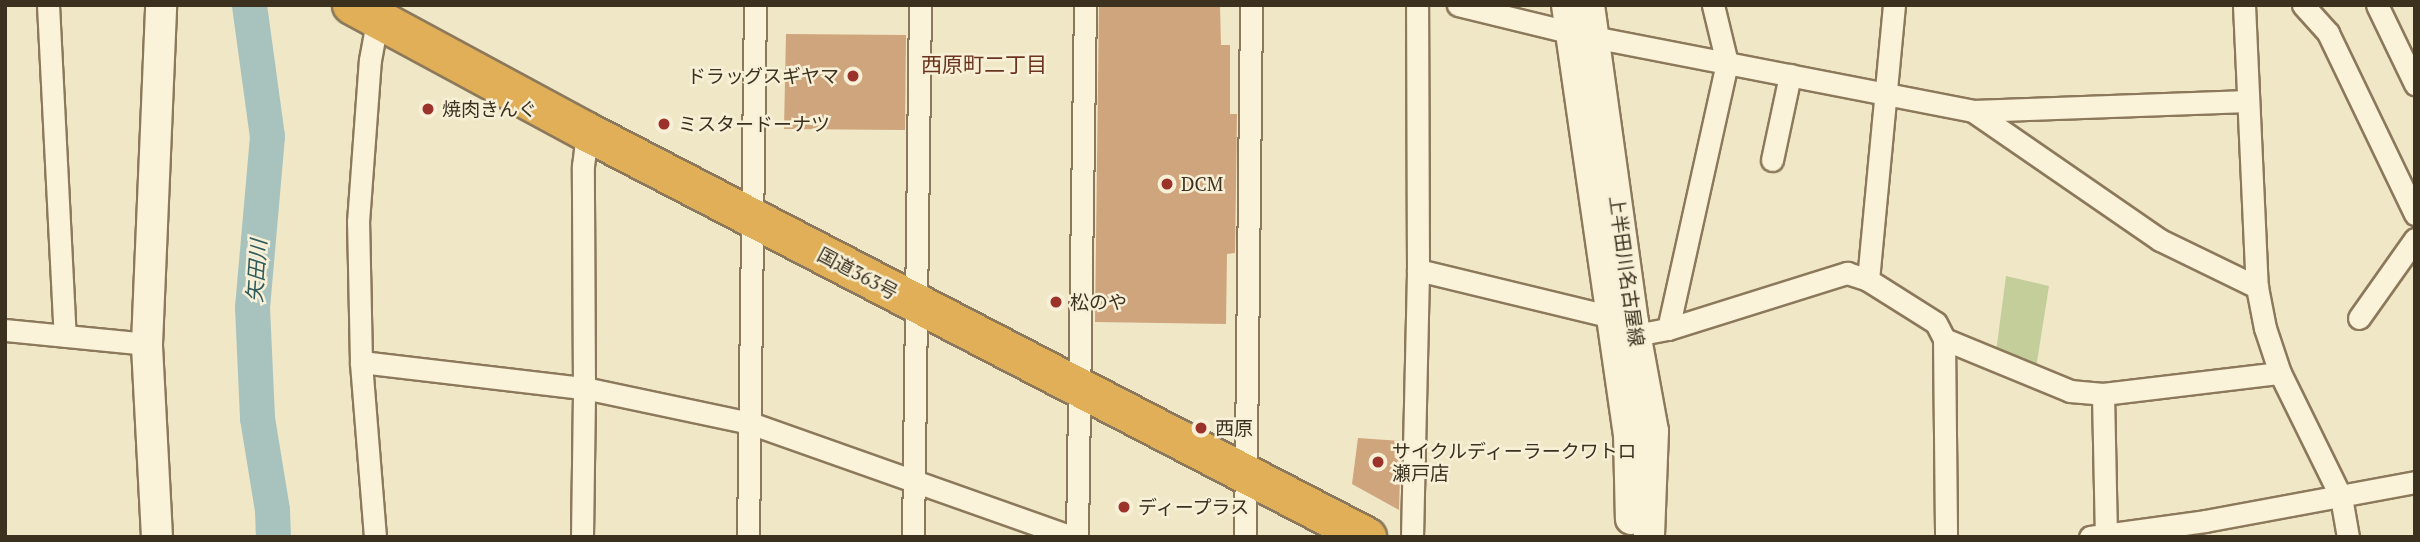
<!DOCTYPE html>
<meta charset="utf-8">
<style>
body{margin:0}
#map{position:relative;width:2420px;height:542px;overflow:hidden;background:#f0e7c7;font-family:"PT Serif","Noto Sans JP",serif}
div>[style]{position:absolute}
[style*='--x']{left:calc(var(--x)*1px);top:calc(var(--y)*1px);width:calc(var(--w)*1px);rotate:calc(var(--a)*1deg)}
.green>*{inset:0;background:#c4ce9a}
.river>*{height:35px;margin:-17.5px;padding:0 17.5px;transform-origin:17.5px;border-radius:17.5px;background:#a8c3be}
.building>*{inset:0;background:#cea57c}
.roads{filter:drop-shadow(2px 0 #8c795b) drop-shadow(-2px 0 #8c795b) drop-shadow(0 2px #8c795b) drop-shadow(0 -2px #8c795b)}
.street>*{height:21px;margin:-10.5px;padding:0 10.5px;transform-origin:10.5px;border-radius:10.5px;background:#faf3da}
.secondary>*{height:30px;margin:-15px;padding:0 15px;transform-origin:15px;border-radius:15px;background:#faf3da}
.highway>*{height:38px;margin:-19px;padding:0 19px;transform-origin:19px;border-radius:19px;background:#e0af57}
.dots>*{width:19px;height:19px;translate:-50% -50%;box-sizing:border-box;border:4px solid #f7f0d7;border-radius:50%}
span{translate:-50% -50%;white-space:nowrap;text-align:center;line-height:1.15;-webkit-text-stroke:5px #f7f0d7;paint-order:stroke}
.poi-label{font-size:19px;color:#3c301f}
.right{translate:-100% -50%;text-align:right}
.left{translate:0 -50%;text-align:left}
.street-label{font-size:19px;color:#3c301f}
.neighbourhood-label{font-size:21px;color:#6a341e}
.water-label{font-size:21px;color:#2e5b5c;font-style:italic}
.frame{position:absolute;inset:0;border:7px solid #3c301f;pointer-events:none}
</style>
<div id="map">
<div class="green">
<div style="clip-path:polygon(2006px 276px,2049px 286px,2036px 368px,1996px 352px)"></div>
</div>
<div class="river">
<div style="--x:249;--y:5;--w:132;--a:82.2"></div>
<div style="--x:267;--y:136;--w:172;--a:95"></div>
<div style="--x:252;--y:307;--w:111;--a:87.4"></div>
<div style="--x:257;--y:418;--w:93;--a:80.7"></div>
<div style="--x:272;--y:510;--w:27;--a:88"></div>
</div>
<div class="building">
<div style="clip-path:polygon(1099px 5px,1220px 5px,1221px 45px,1230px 45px,1230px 114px,1237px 114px,1235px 253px,1227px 254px,1226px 324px,1095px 322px)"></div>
<div style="clip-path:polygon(786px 34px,906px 35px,905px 130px,784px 129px)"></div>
<div style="clip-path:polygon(1358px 438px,1401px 441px,1399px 510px,1352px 484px)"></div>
</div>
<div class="roads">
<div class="street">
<div style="--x:48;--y:5;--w:331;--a:87.1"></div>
<div style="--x:1458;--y:5;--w:114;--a:13.7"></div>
<div style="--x:2244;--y:5;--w:282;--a:87.4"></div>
<div style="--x:2257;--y:287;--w:42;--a:79"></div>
<div style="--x:2265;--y:328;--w:47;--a:71.6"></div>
<div style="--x:2280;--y:373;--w:138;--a:63.8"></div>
<div style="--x:2341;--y:497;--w:41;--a:80.1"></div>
<div style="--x:2303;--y:5;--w:38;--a:48"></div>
<div style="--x:2328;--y:33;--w:201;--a:64.3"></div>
<div style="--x:2377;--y:5;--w:88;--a:64.3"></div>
<div style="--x:1593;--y:37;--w:387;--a:11"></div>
<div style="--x:1973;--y:111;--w:227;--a:34.6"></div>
<div style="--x:2160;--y:240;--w:108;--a:25.9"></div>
<div style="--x:1973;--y:111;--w:275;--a:-2.1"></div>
<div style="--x:1772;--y:160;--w:87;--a:-78"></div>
<div style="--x:1418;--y:270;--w:200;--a:13.6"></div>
<div style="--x:1868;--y:280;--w:276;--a:-84.6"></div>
<div style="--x:2359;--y:318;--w:97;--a:-54.7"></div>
<div style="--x:1668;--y:329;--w:272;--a:-77.5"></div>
<div style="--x:1727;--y:63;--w:60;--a:-103.6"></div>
<div style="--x:5;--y:330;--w:143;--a:5.6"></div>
<div style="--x:1636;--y:335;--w:33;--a:-11"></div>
<div style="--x:1668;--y:329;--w:188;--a:-17.4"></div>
<div style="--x:1847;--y:273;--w:22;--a:18"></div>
<div style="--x:1868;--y:280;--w:80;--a:32.3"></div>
<div style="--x:1936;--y:323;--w:18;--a:63"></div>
<div style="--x:1944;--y:339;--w:136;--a:22.4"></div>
<div style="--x:2070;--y:391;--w:33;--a:5"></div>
<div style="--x:2103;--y:394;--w:178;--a:-6.8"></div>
<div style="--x:1944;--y:339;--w:198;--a:89.4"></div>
<div style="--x:361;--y:362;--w:225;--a:6.7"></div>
<div style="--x:584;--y:388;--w:222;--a:-90.3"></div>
<div style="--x:583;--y:166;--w:34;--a:-83"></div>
<div style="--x:2103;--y:394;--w:143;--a:88.8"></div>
<div style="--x:375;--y:537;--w:176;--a:-94.6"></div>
<div style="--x:361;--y:362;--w:140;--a:-91.2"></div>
<div style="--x:358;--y:222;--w:162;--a:-85.8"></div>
<div style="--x:370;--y:60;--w:50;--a:-79.6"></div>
<div style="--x:582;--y:537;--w:149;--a:-89.2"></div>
<div style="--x:584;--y:388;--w:170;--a:11.9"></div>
<div style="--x:750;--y:423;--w:342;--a:19.5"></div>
<div style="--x:748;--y:537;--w:532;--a:-89.25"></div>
<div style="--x:913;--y:537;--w:532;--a:-89.25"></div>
<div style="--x:1077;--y:537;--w:532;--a:-89.14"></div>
<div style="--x:1245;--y:537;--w:532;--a:-89.35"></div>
<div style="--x:1412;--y:537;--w:267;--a:-88.7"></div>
<div style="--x:1418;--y:270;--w:265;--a:-90.2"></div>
<div style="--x:2090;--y:537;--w:116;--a:-7.9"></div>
<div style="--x:2205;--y:521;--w:214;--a:-10.5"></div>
</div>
<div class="secondary">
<div style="--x:1567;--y:5;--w:433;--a:81.8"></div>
<div style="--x:1629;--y:434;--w:85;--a:88.7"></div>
<div style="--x:1589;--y:5;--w:320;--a:82.1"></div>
<div style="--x:1633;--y:322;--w:111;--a:79.6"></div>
<div style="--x:1653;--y:431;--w:106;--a:92.2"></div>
<div style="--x:157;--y:537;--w:193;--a:-93"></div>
<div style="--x:147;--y:344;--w:339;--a:-87.6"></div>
</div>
<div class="highway">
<div style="--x:352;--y:5;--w:267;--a:28.4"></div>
<div style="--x:587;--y:132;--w:879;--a:27.44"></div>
</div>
</div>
<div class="dots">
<div style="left:853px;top:76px;background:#9c332a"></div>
<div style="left:428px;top:109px;background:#9c332a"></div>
<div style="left:664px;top:124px;background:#9c332a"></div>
<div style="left:1167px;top:184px;background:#9c332a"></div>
<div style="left:1056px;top:302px;background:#9c332a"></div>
<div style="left:1201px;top:428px;background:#9c332a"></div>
<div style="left:1378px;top:462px;background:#9c332a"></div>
<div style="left:1124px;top:507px;background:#9c332a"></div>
</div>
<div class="poi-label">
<span class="right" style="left:839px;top:76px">ドラッグスギヤマ</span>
<span class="left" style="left:442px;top:109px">焼肉きんぐ</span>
<span class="left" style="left:678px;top:124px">ミスタードーナツ</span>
<span class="left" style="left:1181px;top:184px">DCM</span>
<span class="left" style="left:1070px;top:302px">松のや</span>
<span class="left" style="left:1215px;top:428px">西原</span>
<span class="left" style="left:1392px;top:462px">サイクルディーラークワトロ<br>瀬戸店</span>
<span class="left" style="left:1138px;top:507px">ディープラス</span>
</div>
<div class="street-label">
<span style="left:1627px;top:271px;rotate:82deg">上半田川名古屋線</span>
<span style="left:858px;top:273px;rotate:28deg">国道363号</span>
</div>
<div class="neighbourhood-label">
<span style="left:984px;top:64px">西原町二丁目</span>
</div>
<div class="water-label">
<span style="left:256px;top:271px;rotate:-86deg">矢田川</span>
</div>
<div class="frame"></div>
</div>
